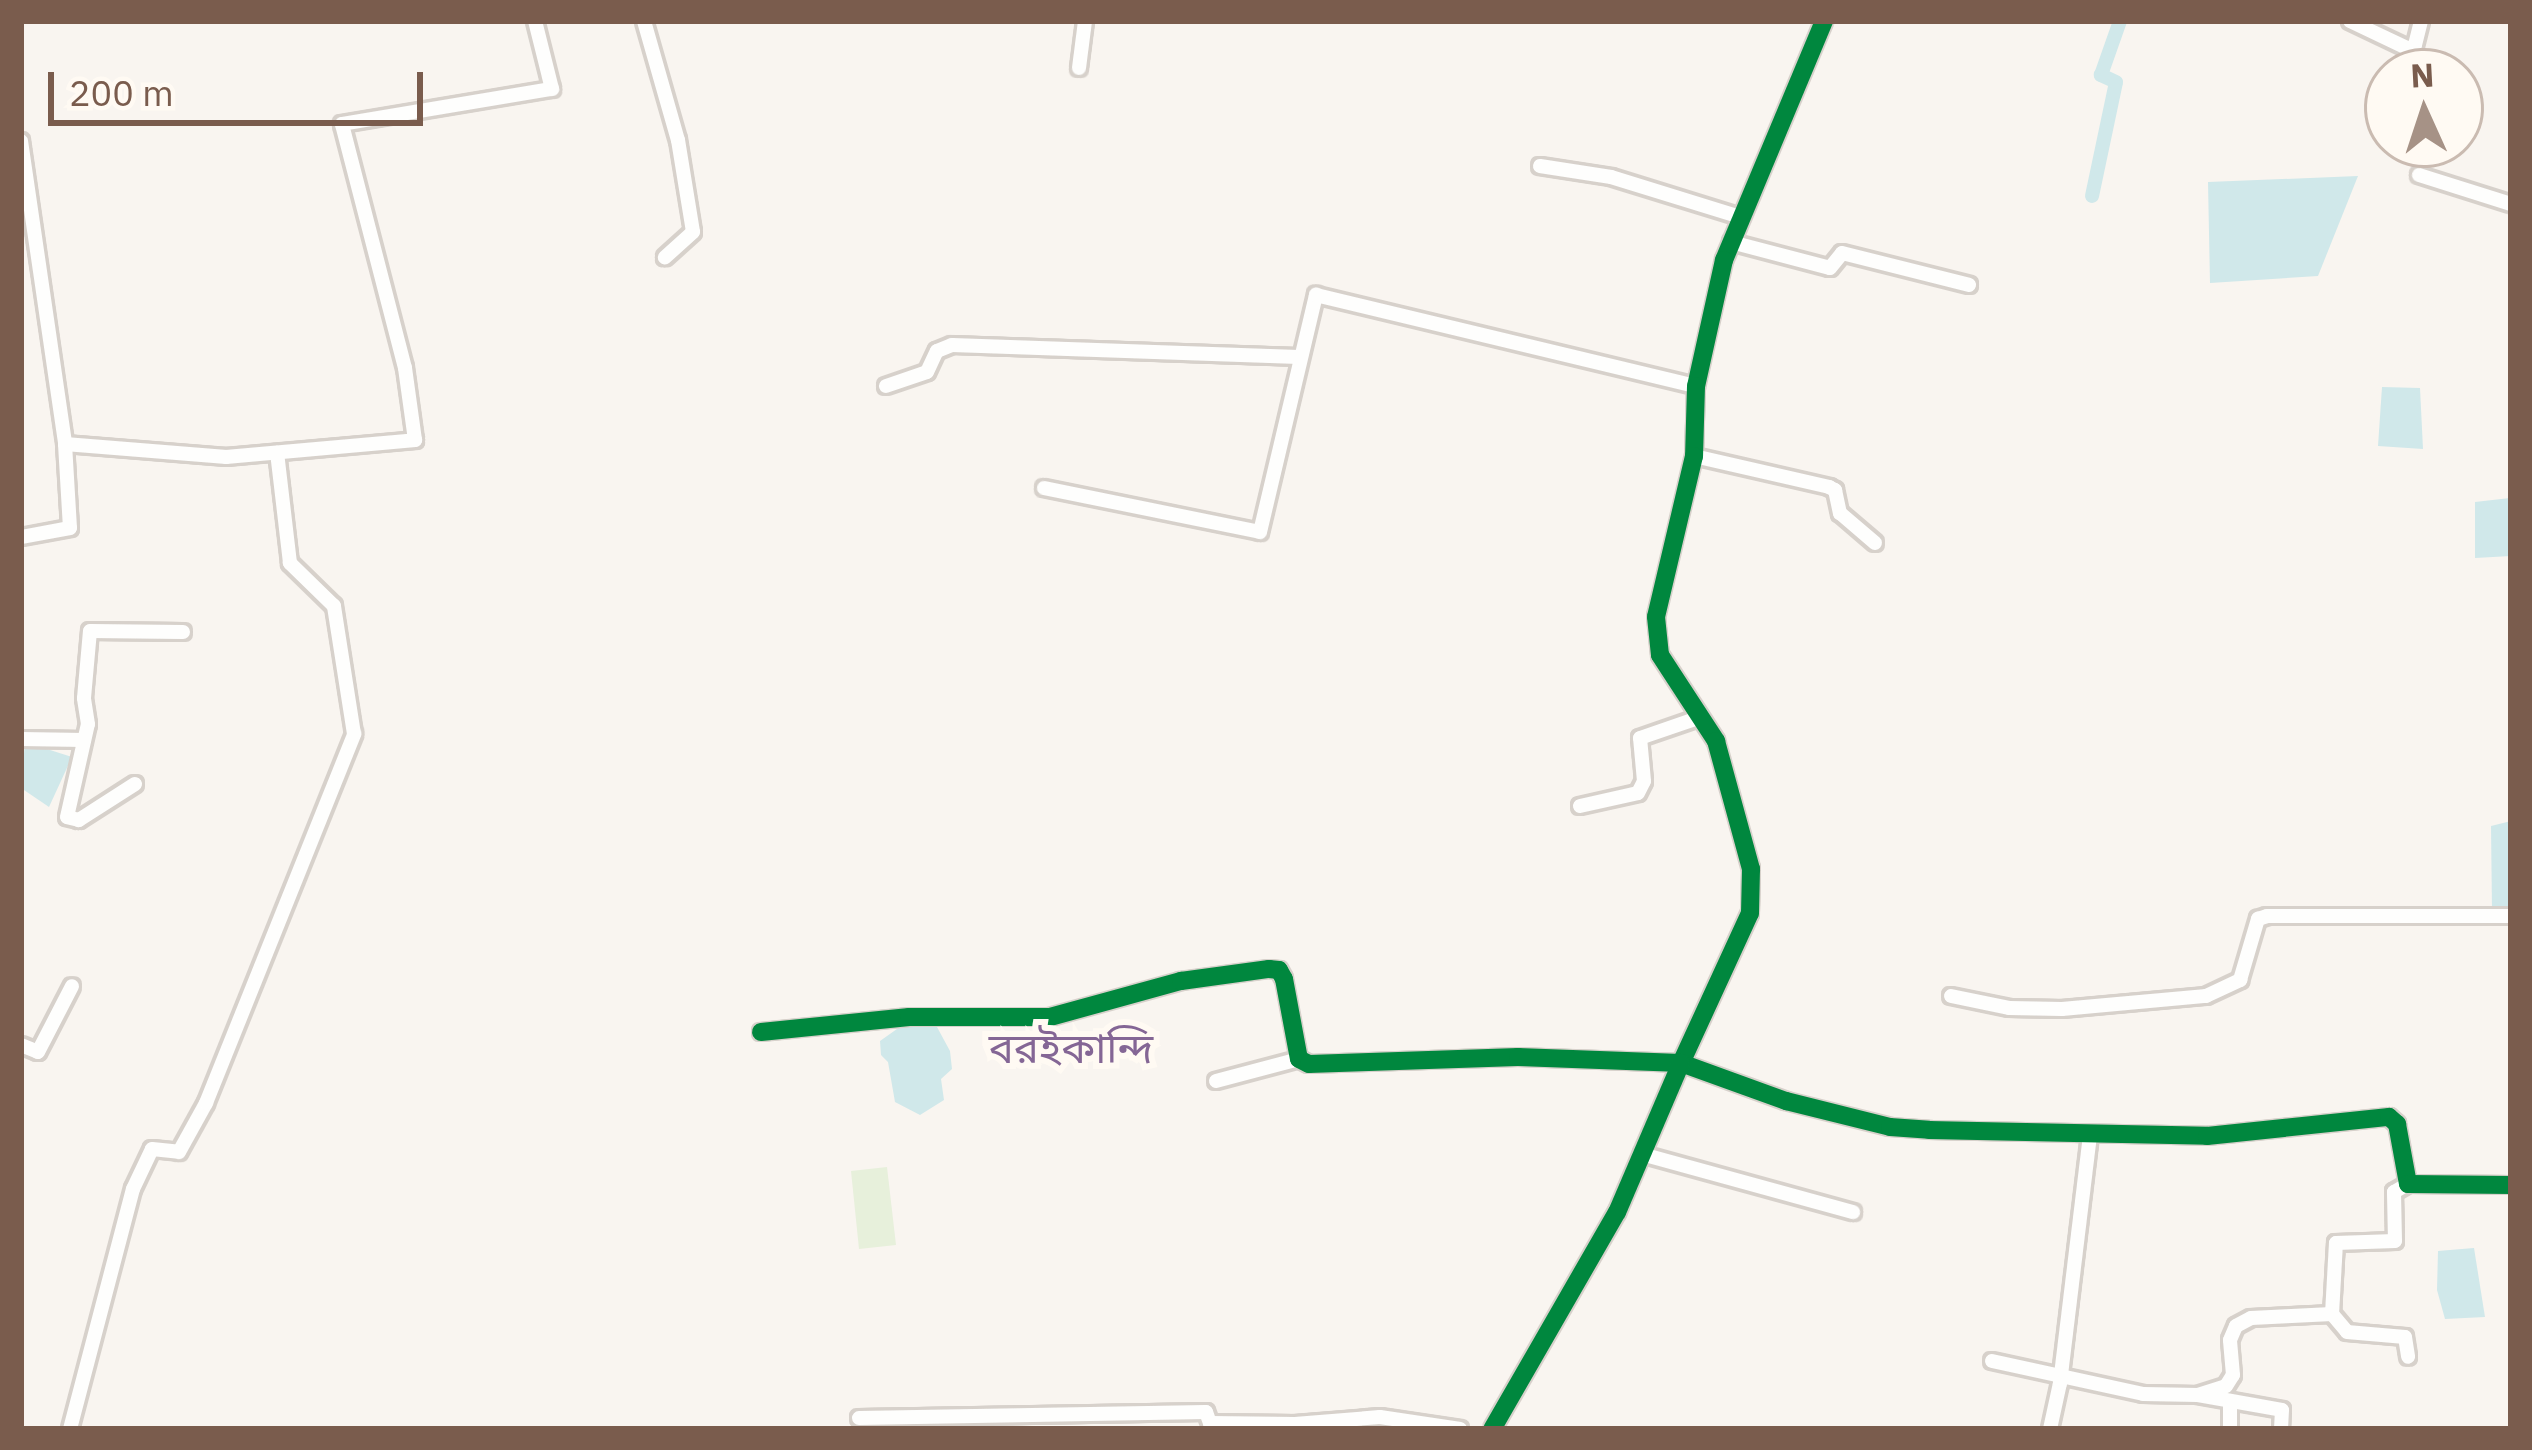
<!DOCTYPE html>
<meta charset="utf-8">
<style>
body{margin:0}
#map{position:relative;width:2532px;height:1450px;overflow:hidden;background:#f9f5f0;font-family:"IBM Plex Sans","Noto Sans Bengali",sans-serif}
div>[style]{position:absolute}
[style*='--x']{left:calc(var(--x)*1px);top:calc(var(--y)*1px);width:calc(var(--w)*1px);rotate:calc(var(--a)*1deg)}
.green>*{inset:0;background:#e7f0db}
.water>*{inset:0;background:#d0e8ea}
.canal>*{height:14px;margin:-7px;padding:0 7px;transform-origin:7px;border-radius:7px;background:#d0e8ea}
.roads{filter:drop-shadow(3px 0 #d7d1cb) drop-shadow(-3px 0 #d7d1cb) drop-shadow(0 3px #d7d1cb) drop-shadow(0 -3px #d7d1cb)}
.minor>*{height:14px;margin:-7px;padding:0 7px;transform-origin:7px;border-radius:7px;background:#fefefd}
.cycleway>*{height:18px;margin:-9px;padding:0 9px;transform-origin:9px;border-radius:9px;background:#00873e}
span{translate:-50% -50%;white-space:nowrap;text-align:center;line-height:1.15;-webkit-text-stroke:12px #fffaf3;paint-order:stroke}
.quarter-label{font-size:42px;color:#846695}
.frame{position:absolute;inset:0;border:24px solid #7a5c4d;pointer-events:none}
.north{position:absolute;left:2364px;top:48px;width:120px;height:120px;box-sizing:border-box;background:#fffaf3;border:3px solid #cabbb1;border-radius:50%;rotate:357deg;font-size:33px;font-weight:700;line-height:48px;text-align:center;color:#7a5c4d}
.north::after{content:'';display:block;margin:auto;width:42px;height:54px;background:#a69286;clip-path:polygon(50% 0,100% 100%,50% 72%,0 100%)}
.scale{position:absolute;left:48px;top:72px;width:375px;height:54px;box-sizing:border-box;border:6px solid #7a5c4d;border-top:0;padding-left:15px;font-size:36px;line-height:42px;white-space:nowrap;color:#7a5c4d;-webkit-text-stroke:9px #fffaf3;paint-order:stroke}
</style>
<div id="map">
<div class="green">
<div style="clip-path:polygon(887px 1167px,896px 1245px,859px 1249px,851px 1171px)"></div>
</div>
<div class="water">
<div style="clip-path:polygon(2358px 176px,2318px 276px,2210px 283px,2208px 182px)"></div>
<div style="clip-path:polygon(2382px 387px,2420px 388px,2423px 449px,2378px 446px)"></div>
<div style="clip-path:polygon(2510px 498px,2511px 556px,2475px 558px,2475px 502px)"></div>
<div style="clip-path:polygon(25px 742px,72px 757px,49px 807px,21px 788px)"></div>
<div style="clip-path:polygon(2511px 821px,2511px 909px,2492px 911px,2491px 826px)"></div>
<div style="clip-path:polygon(904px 1024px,937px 1027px,950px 1051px,952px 1069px,941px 1079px,944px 1100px,920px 1115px,895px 1102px,888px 1062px,881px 1055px,880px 1041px)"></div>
<div style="clip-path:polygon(2474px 1248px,2485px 1317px,2445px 1319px,2437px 1290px,2438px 1251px)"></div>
</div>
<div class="canal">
<div style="--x:2092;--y:196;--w:116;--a:-78.1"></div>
<div style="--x:2116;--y:82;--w:17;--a:-155"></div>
<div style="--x:2101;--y:75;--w:57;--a:-70.6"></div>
</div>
<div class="roads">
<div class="minor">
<div style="--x:644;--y:21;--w:124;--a:74.1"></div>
<div style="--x:678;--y:140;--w:93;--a:80.7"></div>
<div style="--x:693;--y:232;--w:38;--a:138"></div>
<div style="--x:1824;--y:21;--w:259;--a:112.7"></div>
<div style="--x:1724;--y:260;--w:129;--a:102.5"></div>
<div style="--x:1696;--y:386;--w:70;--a:91.6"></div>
<div style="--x:1694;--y:456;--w:165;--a:103.3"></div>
<div style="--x:1656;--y:617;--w:38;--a:84"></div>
<div style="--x:1660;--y:655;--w:103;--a:56.9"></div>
<div style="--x:1716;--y:741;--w:133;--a:74.7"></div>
<div style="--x:1751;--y:869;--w:44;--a:91.3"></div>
<div style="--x:1750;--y:913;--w:165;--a:114.7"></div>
<div style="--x:1681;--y:1063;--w:112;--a:19.9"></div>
<div style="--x:1786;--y:1101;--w:107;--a:14"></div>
<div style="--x:1890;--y:1127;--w:39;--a:4"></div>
<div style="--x:1929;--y:1130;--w:278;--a:1.2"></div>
<div style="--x:2207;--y:1136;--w:183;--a:-6"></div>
<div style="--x:2389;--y:1117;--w:11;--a:41"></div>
<div style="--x:2397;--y:1124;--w:61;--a:79.6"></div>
<div style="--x:2408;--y:1184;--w:103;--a:0.6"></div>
<div style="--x:2350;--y:21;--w:65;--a:25.4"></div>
<div style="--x:2409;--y:49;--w:7;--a:-34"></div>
<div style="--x:2415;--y:45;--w:25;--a:-76"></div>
<div style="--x:1079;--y:68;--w:47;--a:-82.7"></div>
<div style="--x:21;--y:141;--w:306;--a:81.7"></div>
<div style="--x:65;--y:444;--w:84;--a:86.6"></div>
<div style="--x:70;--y:528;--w:50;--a:169.6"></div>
<div style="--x:1540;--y:166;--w:72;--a:8.8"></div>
<div style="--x:1611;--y:177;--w:135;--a:17.2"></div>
<div style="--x:2419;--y:175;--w:96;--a:17.5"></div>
<div style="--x:1731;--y:242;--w:102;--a:14.7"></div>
<div style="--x:1830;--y:268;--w:19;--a:-51"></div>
<div style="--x:1842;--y:253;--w:131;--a:14.1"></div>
<div style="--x:886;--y:386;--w:43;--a:-18.9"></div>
<div style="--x:927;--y:372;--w:23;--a:-65"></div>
<div style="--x:937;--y:351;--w:16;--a:-22"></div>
<div style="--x:952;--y:345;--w:347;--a:2"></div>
<div style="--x:65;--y:444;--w:162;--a:4.6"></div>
<div style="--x:226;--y:457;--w:190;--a:-5.1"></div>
<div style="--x:415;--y:440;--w:73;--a:-97.9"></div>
<div style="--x:405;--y:368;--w:252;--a:-104.5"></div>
<div style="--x:342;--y:124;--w:213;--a:-9.5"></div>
<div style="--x:552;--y:89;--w:70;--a:-104"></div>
<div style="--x:1694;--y:456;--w:139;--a:12.9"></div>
<div style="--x:1829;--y:487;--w:7;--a:27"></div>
<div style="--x:1835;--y:490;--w:24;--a:78"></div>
<div style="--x:1840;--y:513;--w:46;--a:40.6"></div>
<div style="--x:1044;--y:488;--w:220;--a:11.5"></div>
<div style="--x:1260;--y:532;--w:244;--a:-76.7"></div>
<div style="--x:1316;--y:295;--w:391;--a:13.5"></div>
<div style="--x:21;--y:739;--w:63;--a:0.9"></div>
<div style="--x:135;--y:784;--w:67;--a:147.3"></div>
<div style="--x:79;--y:820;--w:12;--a:-166"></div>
<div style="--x:67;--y:817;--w:95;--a:-77.3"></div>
<div style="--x:88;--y:724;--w:26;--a:-99"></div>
<div style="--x:84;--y:698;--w:67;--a:-84.9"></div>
<div style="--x:90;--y:631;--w:93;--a:0.6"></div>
<div style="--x:1580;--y:806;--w:59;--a:-12.6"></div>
<div style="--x:1638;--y:793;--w:13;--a:-63"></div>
<div style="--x:1644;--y:781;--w:43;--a:-95.3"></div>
<div style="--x:1640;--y:738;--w:61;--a:-19"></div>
<div style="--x:1951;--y:996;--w:59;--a:11.7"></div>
<div style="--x:2009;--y:1008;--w:53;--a:1.1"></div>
<div style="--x:2062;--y:1009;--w:145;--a:-5.2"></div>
<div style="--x:2206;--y:996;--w:38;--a:-25"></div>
<div style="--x:2240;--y:980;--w:64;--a:-73.6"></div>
<div style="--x:2258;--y:919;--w:9;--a:-18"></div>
<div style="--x:2267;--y:916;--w:244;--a:0"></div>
<div style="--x:761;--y:1032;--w:149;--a:-5.8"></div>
<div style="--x:909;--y:1017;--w:141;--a:0"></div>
<div style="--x:1050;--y:1017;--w:136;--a:-15.4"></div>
<div style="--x:1181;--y:981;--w:89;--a:-7.8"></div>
<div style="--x:1269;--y:969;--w:10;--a:6"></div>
<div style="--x:1279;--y:970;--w:10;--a:61"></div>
<div style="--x:1284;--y:979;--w:81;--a:79.4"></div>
<div style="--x:1299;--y:1059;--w:11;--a:27"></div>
<div style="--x:1309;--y:1064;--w:209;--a:-1.9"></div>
<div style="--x:1518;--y:1057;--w:163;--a:2.1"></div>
<div style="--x:1681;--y:1063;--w:162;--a:113.2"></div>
<div style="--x:1617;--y:1212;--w:250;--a:119.9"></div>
<div style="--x:21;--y:1045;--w:18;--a:22"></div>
<div style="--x:38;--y:1052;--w:74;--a:-62.7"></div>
<div style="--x:1216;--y:1081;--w:86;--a:-14.8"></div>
<div style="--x:1642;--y:1154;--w:219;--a:15.4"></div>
<div style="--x:2332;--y:1314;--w:23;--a:50"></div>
<div style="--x:2347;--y:1332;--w:58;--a:4.9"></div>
<div style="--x:2405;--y:1337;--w:20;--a:81"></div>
<div style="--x:1992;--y:1361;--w:155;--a:12.3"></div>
<div style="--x:2143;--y:1394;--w:55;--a:1"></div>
<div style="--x:2198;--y:1395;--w:29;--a:-18"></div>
<div style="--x:2226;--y:1386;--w:13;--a:-58"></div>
<div style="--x:2233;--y:1375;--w:35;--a:-95"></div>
<div style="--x:2230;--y:1340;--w:15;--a:-67"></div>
<div style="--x:2236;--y:1326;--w:17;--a:-28"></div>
<div style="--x:2251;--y:1318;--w:81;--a:-2.8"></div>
<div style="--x:2332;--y:1314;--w:71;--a:-86.8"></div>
<div style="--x:2336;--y:1243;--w:59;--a:-1.9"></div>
<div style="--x:2395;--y:1241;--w:49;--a:-91.2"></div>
<div style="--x:2394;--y:1192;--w:16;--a:-30"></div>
<div style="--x:2198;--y:1395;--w:85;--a:10.1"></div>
<div style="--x:2282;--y:1410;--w:19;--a:93"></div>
<div style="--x:2230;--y:1404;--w:25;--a:90"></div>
<div style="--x:859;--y:1418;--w:347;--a:-1"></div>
<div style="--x:1206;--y:1412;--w:12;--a:70"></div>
<div style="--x:1210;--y:1423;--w:85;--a:0.7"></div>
<div style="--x:1295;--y:1424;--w:85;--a:-4.7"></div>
<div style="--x:1380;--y:1417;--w:81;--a:8.5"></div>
<div style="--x:70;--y:1429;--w:248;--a:-75.3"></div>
<div style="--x:133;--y:1189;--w:44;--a:-64.6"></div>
<div style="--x:152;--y:1149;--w:27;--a:6"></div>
<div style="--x:179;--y:1152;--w:56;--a:-61.1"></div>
<div style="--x:206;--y:1103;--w:398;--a:-68.1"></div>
<div style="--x:354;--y:734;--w:130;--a:-98.9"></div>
<div style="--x:334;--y:606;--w:62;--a:-135.7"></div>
<div style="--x:290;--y:563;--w:111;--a:-96.7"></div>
<div style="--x:2050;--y:1429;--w:47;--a:-77.7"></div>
<div style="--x:2060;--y:1383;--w:249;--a:-83.1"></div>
</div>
</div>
<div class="cycleway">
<div style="--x:1824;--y:21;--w:259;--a:112.7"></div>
<div style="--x:1724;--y:260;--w:129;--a:102.5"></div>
<div style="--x:1696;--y:386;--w:70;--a:91.6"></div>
<div style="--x:1694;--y:456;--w:165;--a:103.3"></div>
<div style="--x:1656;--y:617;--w:38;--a:84"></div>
<div style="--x:1660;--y:655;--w:103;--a:56.9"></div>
<div style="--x:1716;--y:741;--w:133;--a:74.7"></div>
<div style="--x:1751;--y:869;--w:44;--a:91.3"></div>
<div style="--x:1750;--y:913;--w:165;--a:114.7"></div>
<div style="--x:1681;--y:1063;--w:112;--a:19.9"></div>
<div style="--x:1786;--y:1101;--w:107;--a:14"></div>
<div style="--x:1890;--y:1127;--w:39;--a:4"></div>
<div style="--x:1929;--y:1130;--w:278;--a:1.2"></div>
<div style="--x:2207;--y:1136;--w:183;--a:-6"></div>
<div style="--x:2389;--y:1117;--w:11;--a:41"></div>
<div style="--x:2397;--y:1124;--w:61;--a:79.6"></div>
<div style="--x:2408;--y:1184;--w:103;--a:0.6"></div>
<div style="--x:761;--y:1032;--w:149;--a:-5.8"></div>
<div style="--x:909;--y:1017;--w:141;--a:0"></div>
<div style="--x:1050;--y:1017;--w:136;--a:-15.4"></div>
<div style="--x:1181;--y:981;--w:89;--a:-7.8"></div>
<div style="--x:1269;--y:969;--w:10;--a:6"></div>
<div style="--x:1279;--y:970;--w:10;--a:61"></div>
<div style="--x:1284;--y:979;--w:81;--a:79.4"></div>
<div style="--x:1299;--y:1059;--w:11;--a:27"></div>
<div style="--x:1309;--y:1064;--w:209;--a:-1.9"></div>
<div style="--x:1518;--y:1057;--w:163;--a:2.1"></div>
<div style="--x:1681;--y:1063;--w:162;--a:113.2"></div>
<div style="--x:1617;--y:1212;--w:250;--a:119.9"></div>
</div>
<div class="quarter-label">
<span style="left:1071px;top:1048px">বরইকান্দি</span>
</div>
<div class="frame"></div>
<div class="north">N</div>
<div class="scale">200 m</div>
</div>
